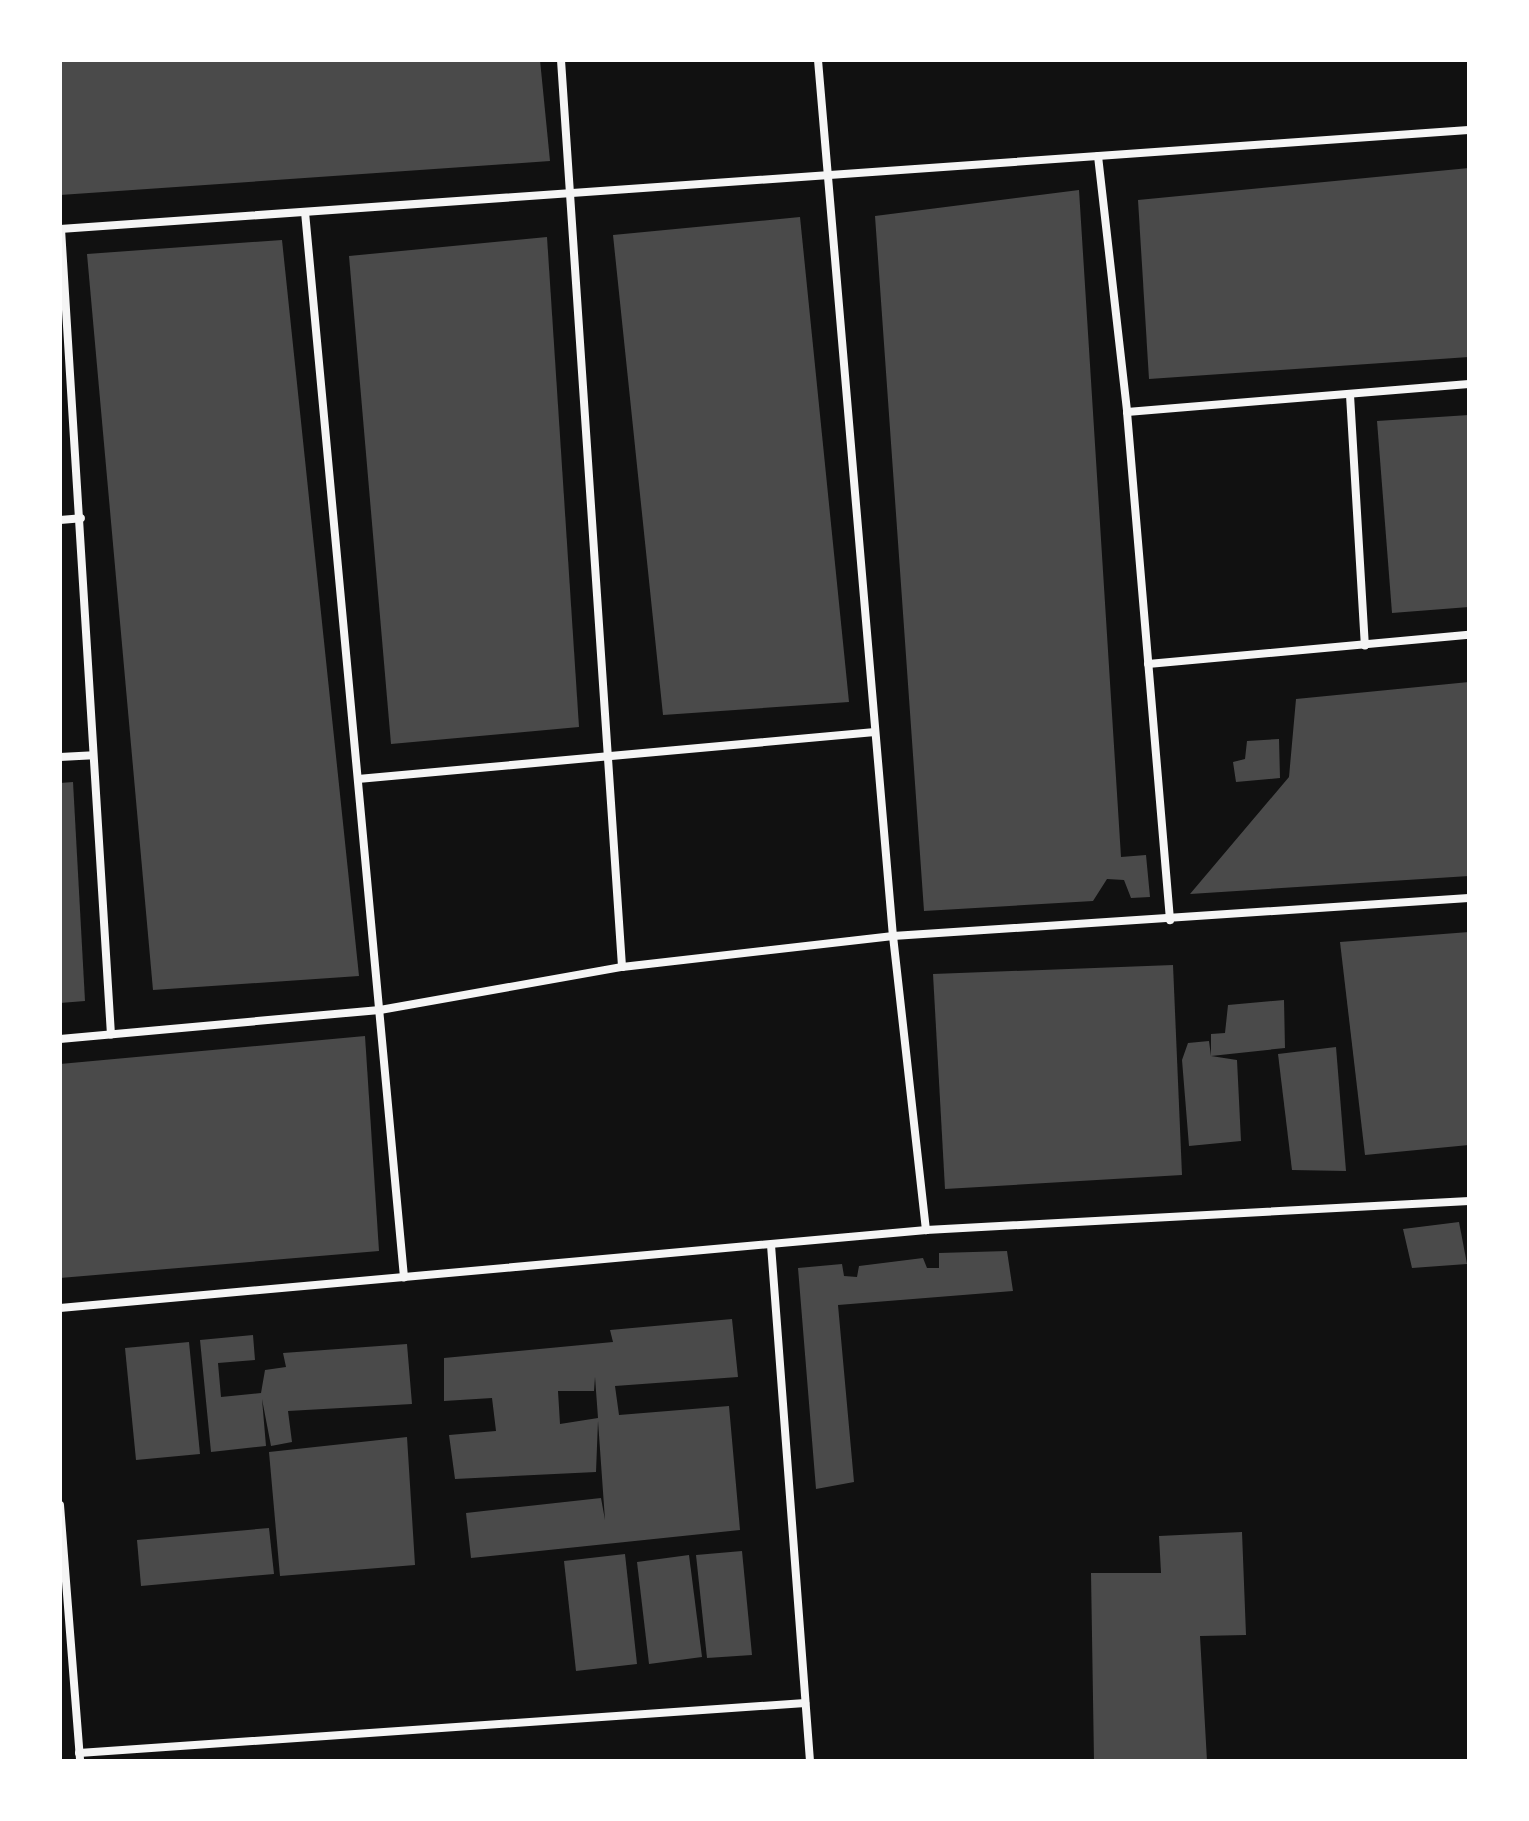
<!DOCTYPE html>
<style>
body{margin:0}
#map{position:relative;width:1529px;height:1821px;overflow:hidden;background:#111;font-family:"Sofia Sans Condensed",sans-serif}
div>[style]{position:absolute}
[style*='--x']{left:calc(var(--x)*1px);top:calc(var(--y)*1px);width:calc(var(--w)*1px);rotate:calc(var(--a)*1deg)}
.building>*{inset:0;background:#4a4a4a}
.minor>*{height:8px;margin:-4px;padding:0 4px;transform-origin:4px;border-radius:4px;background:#f5f5f5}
span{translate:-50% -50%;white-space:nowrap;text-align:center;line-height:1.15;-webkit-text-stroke:8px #fff;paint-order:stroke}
.frame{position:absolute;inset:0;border:62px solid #fff;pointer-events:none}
</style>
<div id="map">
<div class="building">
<div style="clip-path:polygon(60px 60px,540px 60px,550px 161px,60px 195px)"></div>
<div style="clip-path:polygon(1469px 168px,1469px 357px,1149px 379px,1138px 200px)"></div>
<div style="clip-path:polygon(1079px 190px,1121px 857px,1146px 855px,1150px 897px,1131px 898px,1124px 880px,1107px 879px,1093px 901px,924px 911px,875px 216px)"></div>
<div style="clip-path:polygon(800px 217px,849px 702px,663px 715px,613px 235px)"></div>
<div style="clip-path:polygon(547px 237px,579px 727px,391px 744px,349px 256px)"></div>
<div style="clip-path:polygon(282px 240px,359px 976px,153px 990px,87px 254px)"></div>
<div style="clip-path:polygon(1469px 415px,1469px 607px,1392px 613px,1377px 421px)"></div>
<div style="clip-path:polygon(1469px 682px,1469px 876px,1190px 894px,1289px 777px,1296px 699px)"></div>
<div style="clip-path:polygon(1279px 739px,1280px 778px,1236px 782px,1233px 762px,1245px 759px,1247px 741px)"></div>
<div style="clip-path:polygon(73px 782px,85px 1001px,60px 1003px,60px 783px)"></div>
<div style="clip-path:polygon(1469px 932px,1469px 1145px,1365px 1155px,1340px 942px)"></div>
<div style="clip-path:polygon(1173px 965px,1182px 1175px,945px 1189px,933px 974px)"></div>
<div style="clip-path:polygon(1284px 1000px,1285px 1048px,1211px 1056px,1237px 1060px,1241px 1141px,1189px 1146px,1182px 1060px,1188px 1043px,1209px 1041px,1211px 1056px,1211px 1034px,1225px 1033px,1228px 1005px)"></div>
<div style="clip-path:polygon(365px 1036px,379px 1251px,60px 1278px,60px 1064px)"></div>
<div style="clip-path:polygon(1336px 1047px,1346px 1171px,1292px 1170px,1278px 1054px)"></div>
<div style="clip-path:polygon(1459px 1222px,1467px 1264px,1412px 1268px,1403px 1229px)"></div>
<div style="clip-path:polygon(1007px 1251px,1013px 1291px,838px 1305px,854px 1482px,816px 1489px,798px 1268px,842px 1264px,844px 1276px,857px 1277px,859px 1266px,923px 1258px,927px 1268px,939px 1268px,939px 1253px)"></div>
<div style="clip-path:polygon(evenodd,732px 1319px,738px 1377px,615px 1386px,619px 1415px,729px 1406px,740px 1530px,471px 1558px,466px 1513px,601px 1498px,605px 1520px,598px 1421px,596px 1472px,455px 1479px,449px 1435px,496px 1431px,492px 1398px,444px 1401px,444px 1358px,613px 1342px,610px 1330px,732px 1319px,595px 1377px,598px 1418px,560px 1424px,558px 1391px,594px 1391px,595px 1377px)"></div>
<div style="clip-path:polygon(253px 1335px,255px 1360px,218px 1363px,221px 1397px,261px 1393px,265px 1370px,286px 1367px,283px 1353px,407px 1344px,412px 1404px,288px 1411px,292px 1442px,271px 1446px,262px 1399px,266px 1446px,211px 1452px,200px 1340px)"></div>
<div style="clip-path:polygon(189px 1342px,200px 1454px,136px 1460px,125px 1348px)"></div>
<div style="clip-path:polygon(407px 1437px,415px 1565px,280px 1576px,269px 1452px)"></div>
<div style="clip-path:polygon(269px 1528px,274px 1574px,141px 1586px,137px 1540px)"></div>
<div style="clip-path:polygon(1242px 1532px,1246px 1635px,1200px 1636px,1207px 1761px,1094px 1761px,1091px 1573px,1161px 1573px,1159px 1536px)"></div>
<div style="clip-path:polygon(742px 1551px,752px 1655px,707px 1658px,696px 1555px)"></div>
<div style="clip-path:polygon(625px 1554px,637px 1664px,576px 1671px,564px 1561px)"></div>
<div style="clip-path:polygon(689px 1555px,702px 1657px,649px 1664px,637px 1562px)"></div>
</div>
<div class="minor">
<div style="--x:561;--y:60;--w:909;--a:86.15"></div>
<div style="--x:818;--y:60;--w:879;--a:85.11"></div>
<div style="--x:893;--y:936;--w:296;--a:83.6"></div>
<div style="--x:1098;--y:156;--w:258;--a:83.5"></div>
<div style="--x:1127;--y:412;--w:510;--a:85.16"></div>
<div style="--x:305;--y:212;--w:1070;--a:84.69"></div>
<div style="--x:60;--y:229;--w:1412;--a:-4.02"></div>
<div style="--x:61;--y:229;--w:807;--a:86.45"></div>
<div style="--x:1350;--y:395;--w:251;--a:86.6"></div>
<div style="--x:1127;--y:412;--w:343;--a:-4.7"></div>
<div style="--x:60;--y:520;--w:21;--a:-5"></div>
<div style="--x:1148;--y:664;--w:322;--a:-5.2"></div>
<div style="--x:60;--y:757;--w:33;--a:-3"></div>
<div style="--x:358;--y:779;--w:519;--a:-5.19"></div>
<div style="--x:60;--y:1039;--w:321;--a:-5.2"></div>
<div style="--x:380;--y:1010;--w:246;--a:-10.1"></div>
<div style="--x:622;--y:967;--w:273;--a:-6.5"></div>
<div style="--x:893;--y:936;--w:577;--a:-3.77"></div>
<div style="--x:771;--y:1245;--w:517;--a:85.68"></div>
<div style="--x:60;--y:1308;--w:870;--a:-5.15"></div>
<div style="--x:926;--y:1230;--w:544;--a:-3.06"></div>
<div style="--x:60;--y:1505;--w:257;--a:85.5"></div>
<div style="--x:79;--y:1753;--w:728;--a:-3.94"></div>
</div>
<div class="frame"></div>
</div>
